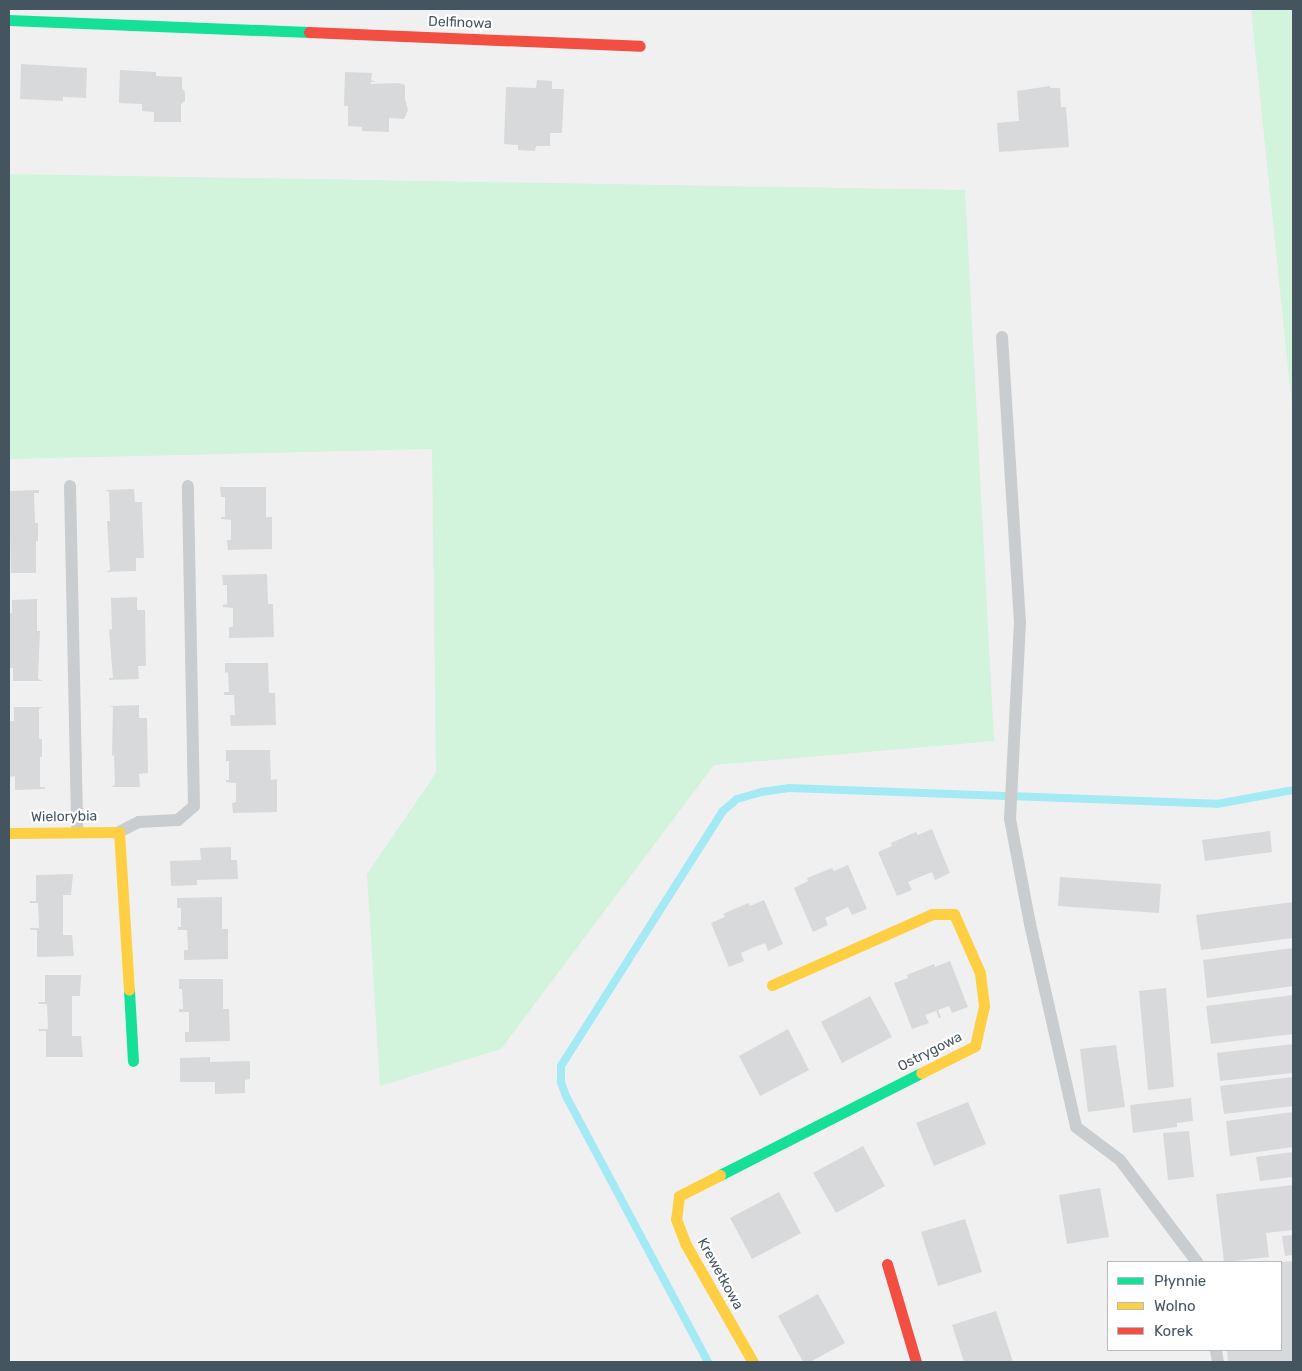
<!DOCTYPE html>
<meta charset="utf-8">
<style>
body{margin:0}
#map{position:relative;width:1302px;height:1371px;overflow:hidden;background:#f1f0f0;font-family:Rubik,sans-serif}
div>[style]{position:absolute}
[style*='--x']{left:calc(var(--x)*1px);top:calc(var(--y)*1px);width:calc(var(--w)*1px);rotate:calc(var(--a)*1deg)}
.green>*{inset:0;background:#d2f3dc}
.stream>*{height:8px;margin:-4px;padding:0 4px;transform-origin:4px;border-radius:4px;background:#a3eaf5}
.building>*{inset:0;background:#d8d9da}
.lane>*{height:12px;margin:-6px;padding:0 6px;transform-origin:6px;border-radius:6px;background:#c9cdd0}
.fast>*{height:11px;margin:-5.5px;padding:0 5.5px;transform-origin:5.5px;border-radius:5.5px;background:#16e098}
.slow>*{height:11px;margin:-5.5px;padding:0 5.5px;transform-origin:5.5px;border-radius:5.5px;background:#ffcf43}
.jam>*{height:11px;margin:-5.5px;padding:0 5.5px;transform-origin:5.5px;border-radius:5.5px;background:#f24e42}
span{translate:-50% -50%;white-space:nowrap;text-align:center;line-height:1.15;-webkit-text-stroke:4.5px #fff;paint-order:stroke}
.street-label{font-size:14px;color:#455560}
.frame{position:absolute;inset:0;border:10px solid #455560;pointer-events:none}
.legend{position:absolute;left:1107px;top:1261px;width:175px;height:90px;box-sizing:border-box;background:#fff;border:1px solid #b5bbbf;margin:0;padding:6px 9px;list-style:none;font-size:15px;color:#455560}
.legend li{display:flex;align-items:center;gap:10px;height:25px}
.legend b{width:25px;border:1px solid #b5bbbf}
</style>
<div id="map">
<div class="green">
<div style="clip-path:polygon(1251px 9px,1293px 9px,1293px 417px)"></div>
<div style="clip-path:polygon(9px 174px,965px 190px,994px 741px,714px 765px,501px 1049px,380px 1086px,367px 874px,436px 773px,432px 449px,9px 459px)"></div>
</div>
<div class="stream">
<div style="--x:708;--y:1362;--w:302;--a:-118.1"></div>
<div style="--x:566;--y:1096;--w:15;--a:-110"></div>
<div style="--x:561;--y:1082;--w:16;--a:-90"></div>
<div style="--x:561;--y:1066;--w:302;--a:-57.6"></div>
<div style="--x:723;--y:811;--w:18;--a:-41"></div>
<div style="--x:737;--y:799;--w:25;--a:-16"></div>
<div style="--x:761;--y:792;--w:28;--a:-8"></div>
<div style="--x:789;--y:788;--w:428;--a:2.1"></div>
<div style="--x:1217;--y:804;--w:77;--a:-10.4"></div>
</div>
<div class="building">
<div style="clip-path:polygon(21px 64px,87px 68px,86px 98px,63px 97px,63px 101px,20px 99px)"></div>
<div style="clip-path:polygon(120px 70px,156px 72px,156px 76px,182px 77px,182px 88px,185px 92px,185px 101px,181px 104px,181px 122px,154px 122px,154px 112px,142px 111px,142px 104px,119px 103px)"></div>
<div style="clip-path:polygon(345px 72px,372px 73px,371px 80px,376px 82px,371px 82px,371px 84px,399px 83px,405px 85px,405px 99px,408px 110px,404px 119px,389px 118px,389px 132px,362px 131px,362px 127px,348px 126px,348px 106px,344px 106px)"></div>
<div style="clip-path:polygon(537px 80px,552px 81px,552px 89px,564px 89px,562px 133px,550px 133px,550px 146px,536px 146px,535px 151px,518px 150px,518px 145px,504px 144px,506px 87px,536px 88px)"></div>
<div style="clip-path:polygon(1050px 86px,1050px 88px,1060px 88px,1061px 107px,1066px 107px,1069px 147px,999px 152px,997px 123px,1019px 121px,1017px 91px)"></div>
<div style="clip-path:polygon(220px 487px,266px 487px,266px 517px,272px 517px,272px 549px,228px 550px,227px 540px,231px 540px,231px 520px,221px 519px,221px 517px,225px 517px,225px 497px,221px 497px)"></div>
<div style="clip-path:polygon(134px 489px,135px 502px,142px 502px,144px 558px,136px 558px,136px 571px,106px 572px,110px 570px,107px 521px,110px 521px,109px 492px,105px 490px)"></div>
<div style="clip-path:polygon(39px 490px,39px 493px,34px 493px,35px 523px,38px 523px,38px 541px,36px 541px,36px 573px,11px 573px,9px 491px)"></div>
<div style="clip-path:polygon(267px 574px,268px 604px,273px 604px,274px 637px,229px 638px,229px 627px,233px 627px,233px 608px,223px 607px,223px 605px,227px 604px,227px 585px,223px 585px,222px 575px)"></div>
<div style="clip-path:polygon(137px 597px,137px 610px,145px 610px,146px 666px,138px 666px,139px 679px,109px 680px,109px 678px,113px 678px,109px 630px,112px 629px,111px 598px)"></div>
<div style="clip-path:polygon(37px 599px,37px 631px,40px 631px,38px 679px,43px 681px,13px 681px,13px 668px,9px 668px,9px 613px,12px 613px,12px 600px)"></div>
<div style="clip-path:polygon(225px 663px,268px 663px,269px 693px,275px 693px,276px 725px,231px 726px,230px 715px,235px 715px,234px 695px,224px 695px,224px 692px,229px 692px,228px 672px,225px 673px)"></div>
<div style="clip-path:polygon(139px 705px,139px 718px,147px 718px,148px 773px,139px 774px,140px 787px,111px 787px,115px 785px,114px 755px,112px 756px,113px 707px,109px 706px)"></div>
<div style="clip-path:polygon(14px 707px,43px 707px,39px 709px,39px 739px,42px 739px,42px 757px,40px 757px,40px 787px,45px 787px,45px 789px,15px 790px,15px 776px,9px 777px,9px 721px,14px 721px)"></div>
<div style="clip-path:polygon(226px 750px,270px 750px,271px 780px,277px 779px,277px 812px,233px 813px,232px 803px,236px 802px,236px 783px,226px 782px,226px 780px,229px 780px,229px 761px,226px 761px)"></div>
<div style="clip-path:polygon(932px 829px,950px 873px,935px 880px,932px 872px,908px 882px,912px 890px,897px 896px,878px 852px,892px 846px,891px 843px,916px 832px,918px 835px)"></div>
<div style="clip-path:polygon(1270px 831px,1272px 852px,1205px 861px,1202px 840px)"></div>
<div style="clip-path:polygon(231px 847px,231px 860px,237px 860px,238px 879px,197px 880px,197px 885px,171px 886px,170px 861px,201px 860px,200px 848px)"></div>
<div style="clip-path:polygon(848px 865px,867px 909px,852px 915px,848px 907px,836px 913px,825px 918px,828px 925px,813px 932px,794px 888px,808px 881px,807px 878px,832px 868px,834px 871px)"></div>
<div style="clip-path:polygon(73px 874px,71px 895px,63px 895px,63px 935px,72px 935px,74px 956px,37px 957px,37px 930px,30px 930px,30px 928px,39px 928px,38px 903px,30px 903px,30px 901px,36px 901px,36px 875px)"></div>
<div style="clip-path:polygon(1060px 877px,1161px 884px,1159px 913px,1058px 906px)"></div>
<div style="clip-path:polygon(222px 897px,222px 929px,228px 929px,228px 959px,184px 960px,184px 950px,188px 950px,187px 930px,178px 930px,178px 927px,181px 927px,181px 908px,177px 908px,177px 898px)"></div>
<div style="clip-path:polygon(764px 900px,783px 944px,768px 951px,765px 943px,752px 948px,741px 953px,744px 961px,729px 967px,711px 923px,725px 917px,723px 914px,748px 903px,750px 906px)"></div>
<div style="clip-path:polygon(1293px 902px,1293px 938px,1201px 950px,1196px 915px)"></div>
<div style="clip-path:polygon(1293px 948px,1293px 986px,1207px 998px,1203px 960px)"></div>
<div style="clip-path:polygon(950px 961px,968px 1007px,952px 1013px,949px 1006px,938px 1010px,941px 1018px,939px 1018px,936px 1011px,925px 1015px,929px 1023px,912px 1029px,894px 983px,908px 978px,907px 975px,934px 964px,935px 967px)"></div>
<div style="clip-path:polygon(45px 975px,81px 975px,80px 996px,72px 996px,72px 1036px,81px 1036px,83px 1057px,46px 1057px,46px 1031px,39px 1031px,39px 1029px,48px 1029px,47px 1004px,38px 1004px,39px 1002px,45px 1002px)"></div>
<div style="clip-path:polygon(179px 979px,223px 979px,223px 1009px,229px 1009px,230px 1041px,185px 1042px,185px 1032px,189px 1032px,189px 1012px,179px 1012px,179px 1009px,183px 1009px,182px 989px,179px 989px)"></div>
<div style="clip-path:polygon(1166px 988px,1174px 1087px,1148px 1090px,1139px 991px)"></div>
<div style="clip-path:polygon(1293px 995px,1293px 1034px,1211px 1044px,1206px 1006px)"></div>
<div style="clip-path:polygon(870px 996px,892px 1037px,842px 1063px,821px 1022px)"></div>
<div style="clip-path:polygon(788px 1029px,809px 1070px,760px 1096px,739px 1056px)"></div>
<div style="clip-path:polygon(1293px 1044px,1293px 1073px,1220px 1081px,1217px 1053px)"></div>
<div style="clip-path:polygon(1116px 1045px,1125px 1107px,1088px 1112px,1080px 1049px)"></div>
<div style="clip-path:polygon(210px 1057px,210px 1062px,250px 1061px,250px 1079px,245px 1080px,245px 1093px,215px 1094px,215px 1082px,180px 1082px,180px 1058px)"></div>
<div style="clip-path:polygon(1293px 1077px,1293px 1106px,1224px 1114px,1220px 1086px)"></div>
<div style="clip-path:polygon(1191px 1098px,1193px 1121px,1177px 1123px,1177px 1127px,1133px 1133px,1130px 1105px)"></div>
<div style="clip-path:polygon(968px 1102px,986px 1144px,934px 1166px,916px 1123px)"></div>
<div style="clip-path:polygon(1293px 1112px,1293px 1147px,1230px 1156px,1226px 1121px)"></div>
<div style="clip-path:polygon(1189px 1131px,1194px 1177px,1168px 1180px,1163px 1133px)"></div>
<div style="clip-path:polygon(863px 1146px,885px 1186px,836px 1213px,813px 1173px)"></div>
<div style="clip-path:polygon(1293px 1152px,1293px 1177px,1260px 1181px,1256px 1157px)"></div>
<div style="clip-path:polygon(1293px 1185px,1293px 1230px,1266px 1233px,1269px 1257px,1224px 1262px,1216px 1194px)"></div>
<div style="clip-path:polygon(1100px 1188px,1109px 1237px,1067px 1244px,1059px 1195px)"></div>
<div style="clip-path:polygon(779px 1192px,801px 1233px,752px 1259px,730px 1218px)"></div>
<div style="clip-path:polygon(965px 1219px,982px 1272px,938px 1286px,921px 1232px)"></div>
<div style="clip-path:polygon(1293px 1235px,1293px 1255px,1285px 1256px,1282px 1236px)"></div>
<div style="clip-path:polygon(1293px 1261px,1293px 1362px,1228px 1362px,1227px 1350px,1281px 1350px,1281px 1262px)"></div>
<div style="clip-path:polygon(818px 1294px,845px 1343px,810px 1362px,803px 1362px,778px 1316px)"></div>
<div style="clip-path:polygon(996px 1311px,1013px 1362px,964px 1362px,952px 1325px)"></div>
</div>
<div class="lane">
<div style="--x:1002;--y:337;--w:286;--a:86.4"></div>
<div style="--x:1020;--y:622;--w:197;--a:92.9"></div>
<div style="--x:1010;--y:819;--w:107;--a:79.2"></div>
<div style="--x:1030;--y:924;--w:208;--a:77.2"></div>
<div style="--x:1076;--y:1127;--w:55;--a:36.9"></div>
<div style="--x:1120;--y:1160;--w:128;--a:53"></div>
<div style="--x:70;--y:486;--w:346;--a:88.8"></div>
<div style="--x:119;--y:832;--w:22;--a:-27"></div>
<div style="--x:139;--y:822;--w:39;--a:-3"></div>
<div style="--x:178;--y:820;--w:21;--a:-41"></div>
<div style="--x:194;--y:806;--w:320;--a:-91.1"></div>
<div style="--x:1216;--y:1350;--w:12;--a:81"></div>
</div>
<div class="fast">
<div style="--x:9;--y:20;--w:300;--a:2.3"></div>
<div style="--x:129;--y:990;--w:71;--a:86.8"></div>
<div style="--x:720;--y:1175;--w:225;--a:-26.9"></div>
</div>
<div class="slow">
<div style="--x:9;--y:833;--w:110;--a:-0.5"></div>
<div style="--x:119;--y:832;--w:158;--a:86.4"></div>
<div style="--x:772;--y:985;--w:175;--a:-23.9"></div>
<div style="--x:932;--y:914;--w:22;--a:0"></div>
<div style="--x:954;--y:914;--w:64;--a:66.2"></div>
<div style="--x:980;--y:973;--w:33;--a:83"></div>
<div style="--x:984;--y:1006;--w:41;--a:102.7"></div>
<div style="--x:975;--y:1046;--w:60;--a:153.4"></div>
<div style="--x:720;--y:1175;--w:46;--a:152.9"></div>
<div style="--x:679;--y:1196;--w:23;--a:97"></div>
<div style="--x:676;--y:1219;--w:26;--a:69"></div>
<div style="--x:685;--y:1243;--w:137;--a:60.3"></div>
</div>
<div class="jam">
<div style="--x:309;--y:32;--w:331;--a:2.4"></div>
<div style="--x:887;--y:1264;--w:102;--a:73.5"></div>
</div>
<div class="street-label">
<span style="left:460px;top:23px;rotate:2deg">Delfinowa</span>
<span style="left:64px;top:817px;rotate:-1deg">Wielorybia</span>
<span style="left:930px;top:1052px;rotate:-27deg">Ostrygowa</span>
<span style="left:720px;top:1274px;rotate:61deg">Krewetkowa</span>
</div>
<div class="frame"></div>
<ul class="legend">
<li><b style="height:6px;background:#16e098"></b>Płynnie</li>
<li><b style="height:6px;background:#ffcf43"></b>Wolno</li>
<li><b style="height:6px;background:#f24e42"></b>Korek</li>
</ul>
</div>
